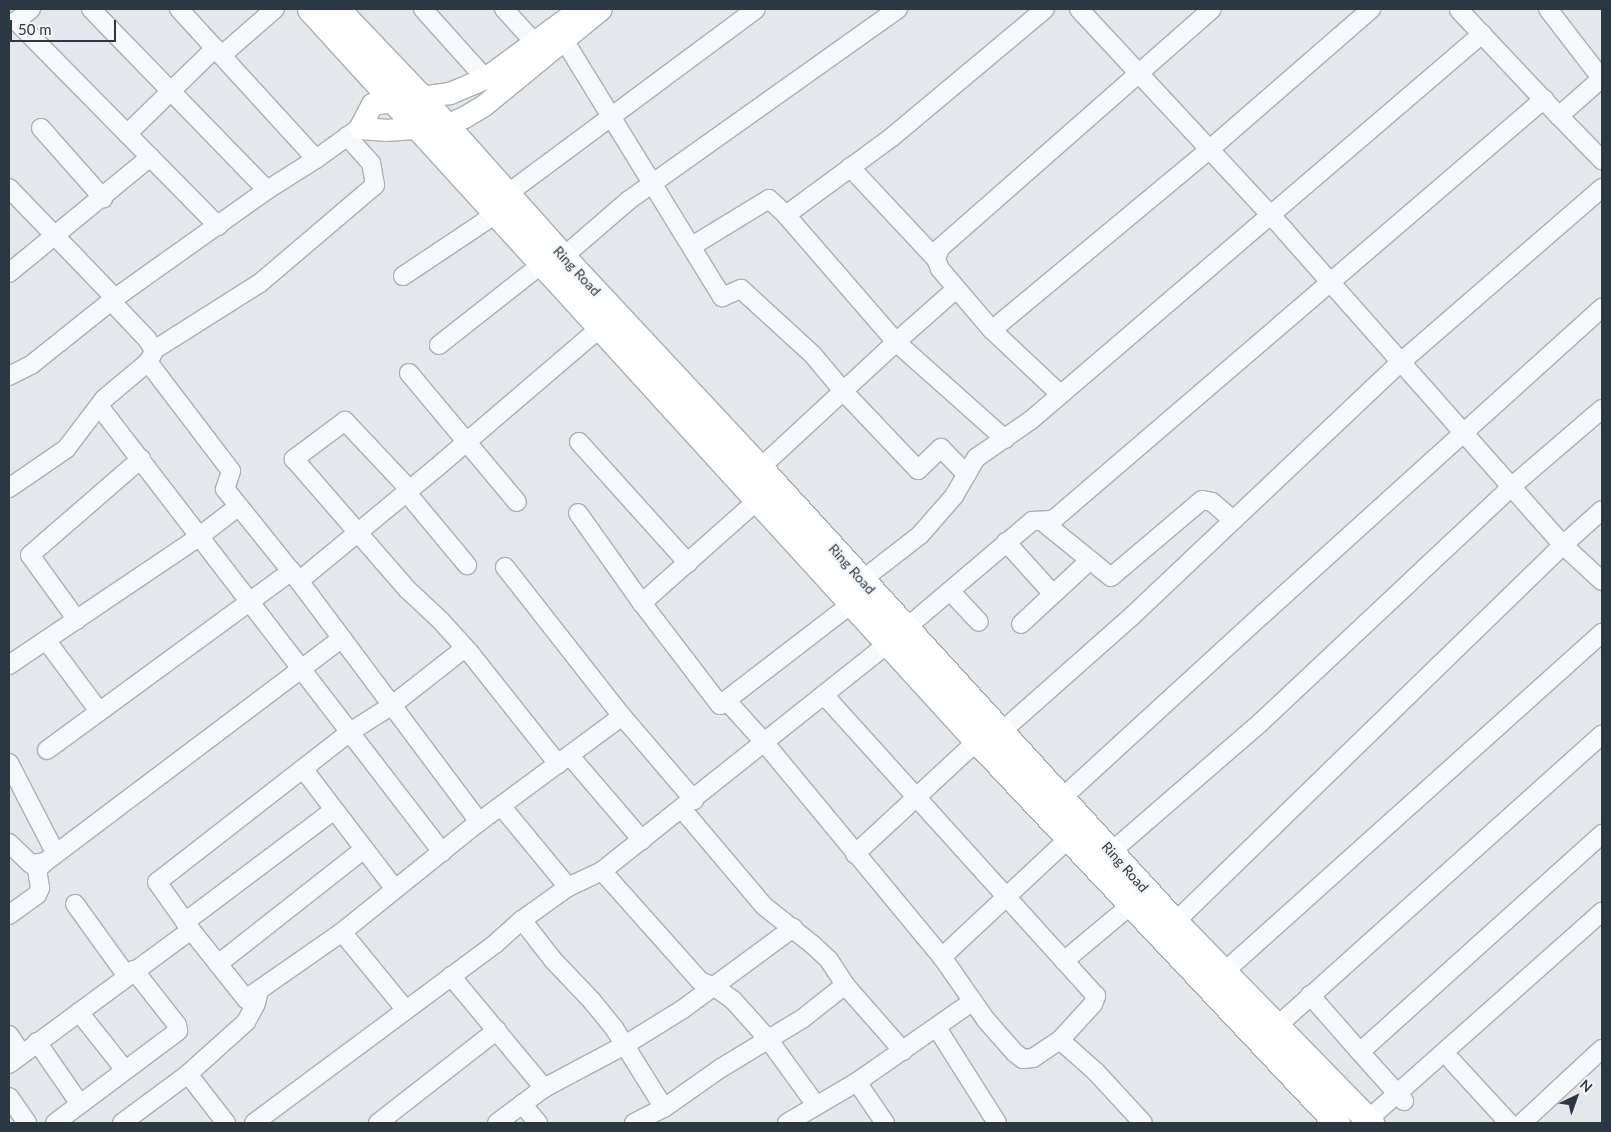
<!DOCTYPE html>
<style>
body{margin:0}
#map{position:relative;width:1611px;height:1132px;overflow:hidden;background:#e4e8eb;font-family:Lato,sans-serif}
div>[style]{position:absolute}
[style*='--x']{left:calc(var(--x)*1px);top:calc(var(--y)*1px);width:calc(var(--w)*1px);rotate:calc(var(--a)*1deg)}
.roads{filter:drop-shadow(1px 0 #a9b0b5) drop-shadow(-1px 0 #a9b0b5) drop-shadow(0 1px #a9b0b5) drop-shadow(0 -1px #a9b0b5)}
.minor>*{height:18px;margin:-9px;padding:0 9px;transform-origin:9px;border-radius:9px;background:#f6f8f9}
.major>*{height:21px;margin:-10.5px;padding:0 10.5px;transform-origin:10.5px;border-radius:10.5px;background:#fff}
.highway>*{height:25px;margin:-12.5px;padding:0 12.5px;transform-origin:12.5px;border-radius:12.5px;background:#fff}
span{translate:-50% -50%;white-space:nowrap;text-align:center;line-height:1.15;-webkit-text-stroke:5px #f3f6f8;paint-order:stroke}
.street-label{font-size:14px;color:#2b3843}
.frame{position:absolute;inset:0;border:10px solid #2b3843;pointer-events:none}
.north{position:absolute;left:1551px;top:1072px;width:50px;height:50px;-webkit-text-stroke:4px #f3f6f8;paint-order:stroke;rotate:42deg;font-size:14px;font-weight:700;line-height:20px;text-align:center;color:#2b3843}
.north::after{content:'';display:block;margin:auto;width:18px;height:22px;background:#2b3843;clip-path:polygon(50% 0,100% 100%,50% 72%,0 100%)}
.scale{position:absolute;left:10px;top:20px;width:106px;height:22px;box-sizing:border-box;border:2px solid #2b3843;border-top:0;padding-left:6px;font-size:15px;line-height:18px;white-space:nowrap;color:#2b3843;-webkit-text-stroke:4px #f3f6f8;paint-order:stroke}
</style>
<div id="map">
<div class="roads">
<div class="minor">
<div style="--x:31;--y:9;--w:19;--a:141"></div>
<div style="--x:16;--y:21;--w:288;--a:45.4"></div>
<div style="--x:91;--y:9;--w:252;--a:45.8"></div>
<div style="--x:179;--y:9;--w:203;--a:47.6"></div>
<div style="--x:423;--y:9;--w:93;--a:48.1"></div>
<div style="--x:504;--y:9;--w:46;--a:47.6"></div>
<div style="--x:1079;--y:9;--w:303;--a:47.1"></div>
<div style="--x:1285;--y:231;--w:419;--a:48.5"></div>
<div style="--x:1563;--y:545;--w:53;--a:42.7"></div>
<div style="--x:1212;--y:9;--w:362;--a:138.7"></div>
<div style="--x:940;--y:248;--w:12;--a:110"></div>
<div style="--x:936;--y:259;--w:11;--a:68"></div>
<div style="--x:940;--y:269;--w:80;--a:49.6"></div>
<div style="--x:992;--y:330;--w:282;--a:-39.7"></div>
<div style="--x:1209;--y:150;--w:215;--a:-41"></div>
<div style="--x:1548;--y:9;--w:88;--a:52.4"></div>
<div style="--x:1459;--y:10;--w:146;--a:46.7"></div>
<div style="--x:1559;--y:116;--w:57;--a:-41.5"></div>
<div style="--x:564;--y:40;--w:302;--a:58.4"></div>
<div style="--x:722;--y:297;--w:21;--a:-23"></div>
<div style="--x:741;--y:289;--w:98;--a:42.5"></div>
<div style="--x:813;--y:355;--w:47;--a:50.2"></div>
<div style="--x:843;--y:391;--w:109;--a:46.5"></div>
<div style="--x:918;--y:470;--w:32;--a:-44"></div>
<div style="--x:941;--y:448;--w:37;--a:46"></div>
<div style="--x:222;--y:55;--w:70;--a:-41"></div>
<div style="--x:1559;--y:116;--w:62;--a:45.7"></div>
<div style="--x:41;--y:128;--w:94;--a:48.5"></div>
<div style="--x:127;--y:134;--w:123;--a:-44.3"></div>
<div style="--x:850;--y:167;--w:126;--a:46.9"></div>
<div style="--x:9;--y:188;--w:153;--a:46.1"></div>
<div style="--x:507;--y:194;--w:310;--a:-36.6"></div>
<div style="--x:692;--y:246;--w:90;--a:-31.4"></div>
<div style="--x:769;--y:199;--w:23;--a:43"></div>
<div style="--x:563;--y:257;--w:87;--a:-40.8"></div>
<div style="--x:629;--y:200;--w:330;--a:-35.4"></div>
<div style="--x:9;--y:273;--w:183;--a:-39.4"></div>
<div style="--x:403;--y:276;--w:112;--a:-33.7"></div>
<div style="--x:956;--y:289;--w:80;--a:138.5"></div>
<div style="--x:896;--y:342;--w:168;--a:-130.9"></div>
<div style="--x:786;--y:215;--w:132;--a:-36.3"></div>
<div style="--x:892;--y:137;--w:199;--a:-39.9"></div>
<div style="--x:992;--y:330;--w:93;--a:43.3"></div>
<div style="--x:439;--y:345;--w:131;--a:-38.2"></div>
<div style="--x:154;--y:350;--w:125;--a:-32.3"></div>
<div style="--x:260;--y:283;--w:151;--a:-40.4"></div>
<div style="--x:375;--y:185;--w:22;--a:-100"></div>
<div style="--x:371;--y:163;--w:36;--a:-132"></div>
<div style="--x:148;--y:362;--w:137;--a:52.7"></div>
<div style="--x:231;--y:471;--w:19;--a:108"></div>
<div style="--x:225;--y:489;--w:118;--a:51.2"></div>
<div style="--x:299;--y:581;--w:301;--a:53.2"></div>
<div style="--x:409;--y:373;--w:168;--a:50.1"></div>
<div style="--x:9;--y:376;--w:25;--a:-27"></div>
<div style="--x:31;--y:365;--w:107;--a:-38.6"></div>
<div style="--x:115;--y:298;--w:186;--a:-35.4"></div>
<div style="--x:267;--y:190;--w:58;--a:-32.3"></div>
<div style="--x:316;--y:159;--w:53;--a:-35.8"></div>
<div style="--x:99;--y:406;--w:563;--a:52.44"></div>
<div style="--x:579;--y:442;--w:163;--a:48"></div>
<div style="--x:760;--y:468;--w:185;--a:-42.8"></div>
<div style="--x:896;--y:342;--w:146;--a:41.7"></div>
<div style="--x:9;--y:488;--w:69;--a:-34.4"></div>
<div style="--x:66;--y:449;--w:63;--a:-52.8"></div>
<div style="--x:104;--y:399;--w:57;--a:-40.1"></div>
<div style="--x:148;--y:362;--w:8;--a:-60"></div>
<div style="--x:152;--y:355;--w:5;--a:-68"></div>
<div style="--x:154;--y:350;--w:13;--a:-122"></div>
<div style="--x:147;--y:339;--w:52;--a:-133.5"></div>
<div style="--x:410;--y:490;--w:95;--a:-133.3"></div>
<div style="--x:345;--y:421;--w:64;--a:143.3"></div>
<div style="--x:294;--y:459;--w:174;--a:49"></div>
<div style="--x:408;--y:590;--w:45;--a:43.2"></div>
<div style="--x:441;--y:621;--w:43;--a:47.8"></div>
<div style="--x:470;--y:653;--w:142;--a:51.6"></div>
<div style="--x:407;--y:493;--w:94;--a:50.2"></div>
<div style="--x:759;--y:499;--w:157;--a:138.4"></div>
<div style="--x:642;--y:603;--w:128;--a:52.6"></div>
<div style="--x:720;--y:705;--w:165;--a:-37.6"></div>
<div style="--x:578;--y:513;--w:110;--a:54.6"></div>
<div style="--x:1043;--y:522;--w:87;--a:39"></div>
<div style="--x:1111;--y:577;--w:119;--a:-40.2"></div>
<div style="--x:1202;--y:500;--w:10;--a:11"></div>
<div style="--x:1212;--y:502;--w:28;--a:41"></div>
<div style="--x:1006;--y:542;--w:70;--a:47.9"></div>
<div style="--x:505;--y:567;--w:189;--a:51.9"></div>
<div style="--x:622;--y:716;--w:111;--a:49.4"></div>
<div style="--x:862;--y:580;--w:73;--a:-37.8"></div>
<div style="--x:920;--y:535;--w:52;--a:-48.9"></div>
<div style="--x:954;--y:496;--w:44;--a:-59.9"></div>
<div style="--x:976;--y:458;--w:67;--a:-34.6"></div>
<div style="--x:1031;--y:420;--w:594;--a:-40.56"></div>
<div style="--x:299;--y:581;--w:178;--a:-39.5"></div>
<div style="--x:436;--y:468;--w:216;--a:-40.5"></div>
<div style="--x:950;--y:591;--w:42;--a:46.9"></div>
<div style="--x:77;--y:620;--w:80;--a:-125.9"></div>
<div style="--x:30;--y:555;--w:147;--a:-40.9"></div>
<div style="--x:1021;--y:624;--w:94;--a:-42.8"></div>
<div style="--x:906;--y:628;--w:165;--a:-40.3"></div>
<div style="--x:1032;--y:521;--w:21;--a:-3"></div>
<div style="--x:1053;--y:520;--w:647;--a:-40.61"></div>
<div style="--x:46;--y:640;--w:89;--a:53.3"></div>
<div style="--x:465;--y:648;--w:94;--a:141.9"></div>
<div style="--x:391;--y:706;--w:49;--a:147.6"></div>
<div style="--x:350;--y:732;--w:244;--a:142.1"></div>
<div style="--x:157;--y:882;--w:59;--a:54.7"></div>
<div style="--x:191;--y:930;--w:88;--a:51.4"></div>
<div style="--x:246;--y:999;--w:117;--a:-34.9"></div>
<div style="--x:342;--y:932;--w:176;--a:-38.8"></div>
<div style="--x:479;--y:822;--w:178;--a:-36.5"></div>
<div style="--x:9;--y:665;--w:230;--a:-34"></div>
<div style="--x:200;--y:536;--w:49;--a:-37.6"></div>
<div style="--x:726;--y:700;--w:57;--a:47.9"></div>
<div style="--x:764;--y:742;--w:279;--a:50.4"></div>
<div style="--x:942;--y:957;--w:77;--a:55.1"></div>
<div style="--x:986;--y:1020;--w:44;--a:48.7"></div>
<div style="--x:1015;--y:1053;--w:10;--a:37"></div>
<div style="--x:1023;--y:1059;--w:10;--a:-6"></div>
<div style="--x:1033;--y:1058;--w:32;--a:-34"></div>
<div style="--x:1060;--y:1040;--w:49;--a:-47.5"></div>
<div style="--x:1093;--y:1004;--w:9;--a:-69"></div>
<div style="--x:1096;--y:996;--w:406;--a:-132.1"></div>
<div style="--x:1001;--y:732;--w:175;--a:-41.5"></div>
<div style="--x:1132;--y:616;--w:370;--a:-43.4"></div>
<div style="--x:1401;--y:362;--w:266;--a:-40.9"></div>
<div style="--x:47;--y:750;--w:303;--a:-36.2"></div>
<div style="--x:570;--y:756;--w:111;--a:49.4"></div>
<div style="--x:9;--y:763;--w:102;--a:62.7"></div>
<div style="--x:304;--y:770;--w:150;--a:52.6"></div>
<div style="--x:1062;--y:798;--w:273;--a:-42.5"></div>
<div style="--x:1263;--y:614;--w:457;--a:-42.1"></div>
<div style="--x:502;--y:807;--w:104;--a:50.5"></div>
<div style="--x:682;--y:809;--w:127;--a:49.8"></div>
<div style="--x:764;--y:906;--w:63;--a:38.5"></div>
<div style="--x:813;--y:945;--w:22;--a:43"></div>
<div style="--x:829;--y:960;--w:30;--a:57"></div>
<div style="--x:9;--y:843;--w:30;--a:44"></div>
<div style="--x:31;--y:864;--w:14;--a:-8"></div>
<div style="--x:45;--y:862;--w:372;--a:-37"></div>
<div style="--x:1111;--y:852;--w:198;--a:-40.9"></div>
<div style="--x:1261;--y:722;--w:343;--a:-43.2"></div>
<div style="--x:1511;--y:487;--w:120;--a:-40.6"></div>
<div style="--x:855;--y:854;--w:166;--a:-42.8"></div>
<div style="--x:602;--y:871;--w:147;--a:48.3"></div>
<div style="--x:700;--y:981;--w:16;--a:22"></div>
<div style="--x:715;--y:987;--w:22;--a:36"></div>
<div style="--x:733;--y:1000;--w:52;--a:48.1"></div>
<div style="--x:768;--y:1039;--w:82;--a:54"></div>
<div style="--x:75;--y:904;--w:89;--a:54.2"></div>
<div style="--x:9;--y:915;--w:34;--a:-36"></div>
<div style="--x:37;--y:895;--w:8;--a:-67"></div>
<div style="--x:40;--y:888;--w:18;--a:-99"></div>
<div style="--x:37;--y:870;--w:11;--a:-45"></div>
<div style="--x:522;--y:920;--w:51;--a:52.2"></div>
<div style="--x:553;--y:960;--w:57;--a:46.4"></div>
<div style="--x:592;--y:1001;--w:35;--a:51"></div>
<div style="--x:614;--y:1028;--w:94;--a:58"></div>
<div style="--x:185;--y:922;--w:186;--a:-36.9"></div>
<div style="--x:1175;--y:922;--w:541;--a:-44.18"></div>
<div style="--x:1563;--y:545;--w:52;--a:-41.9"></div>
<div style="--x:342;--y:932;--w:99;--a:50.7"></div>
<div style="--x:942;--y:957;--w:174;--a:-43.1"></div>
<div style="--x:1064;--y:961;--w:87;--a:-39.9"></div>
<div style="--x:218;--y:964;--w:186;--a:-38.2"></div>
<div style="--x:1224;--y:972;--w:508;--a:-41.89"></div>
<div style="--x:451;--y:976;--w:146;--a:50.3"></div>
<div style="--x:544;--y:1088;--w:92;--a:-28"></div>
<div style="--x:625;--y:1045;--w:68;--a:-31.8"></div>
<div style="--x:683;--y:1009;--w:137;--a:-36.4"></div>
<div style="--x:1310;--y:995;--w:76;--a:48.7"></div>
<div style="--x:1360;--y:1052;--w:326;--a:-42"></div>
<div style="--x:79;--y:1012;--w:74;--a:51.6"></div>
<div style="--x:1276;--y:1027;--w:438;--a:-41.9"></div>
<div style="--x:937;--y:1028;--w:112;--a:57.7"></div>
<div style="--x:9;--y:1035;--w:23;--a:56"></div>
<div style="--x:1060;--y:1040;--w:48;--a:41.6"></div>
<div style="--x:1096;--y:1072;--w:69;--a:47.3"></div>
<div style="--x:37;--y:1042;--w:75;--a:55.3"></div>
<div style="--x:1360;--y:1052;--w:66;--a:48.1"></div>
<div style="--x:1452;--y:1061;--w:84;--a:47.4"></div>
<div style="--x:9;--y:1064;--w:226;--a:-36.4"></div>
<div style="--x:188;--y:1074;--w:78;--a:-41.9"></div>
<div style="--x:246;--y:1022;--w:21;--a:-62"></div>
<div style="--x:256;--y:1003;--w:13;--a:-77"></div>
<div style="--x:857;--y:1082;--w:50;--a:55.7"></div>
<div style="--x:9;--y:1097;--w:32;--a:55"></div>
<div style="--x:522;--y:1104;--w:25;--a:50"></div>
<div style="--x:55;--y:1123;--w:154;--a:-36.8"></div>
<div style="--x:178;--y:1031;--w:6;--a:-99"></div>
<div style="--x:177;--y:1025;--w:70;--a:-128"></div>
<div style="--x:122;--y:1123;--w:82;--a:-36.6"></div>
<div style="--x:188;--y:1074;--w:62;--a:52.2"></div>
<div style="--x:254;--y:1123;--w:300;--a:-36.6"></div>
<div style="--x:495;--y:944;--w:36;--a:-42"></div>
<div style="--x:522;--y:920;--w:57;--a:-35.7"></div>
<div style="--x:568;--y:887;--w:38;--a:-25"></div>
<div style="--x:602;--y:871;--w:367;--a:-38.5"></div>
<div style="--x:378;--y:1123;--w:151;--a:-38"></div>
<div style="--x:497;--y:1123;--w:59;--a:-36.7"></div>
<div style="--x:634;--y:1123;--w:34;--a:-27"></div>
<div style="--x:664;--y:1108;--w:70;--a:-35.1"></div>
<div style="--x:721;--y:1068;--w:95;--a:-31.2"></div>
<div style="--x:802;--y:1019;--w:55;--a:-38.3"></div>
<div style="--x:845;--y:985;--w:88;--a:48.7"></div>
<div style="--x:787;--y:1123;--w:81;--a:-30.4"></div>
<div style="--x:857;--y:1082;--w:141;--a:-34.9"></div>
<div style="--x:1364;--y:1123;--w:318;--a:-41.6"></div>
<div style="--x:1522;--y:1123;--w:109;--a:-42.8"></div>
</div>
<div class="major">
<div style="--x:579;--y:9;--w:117;--a:143.7"></div>
<div style="--x:485;--y:78;--w:39;--a:157"></div>
<div style="--x:449;--y:93;--w:78;--a:171.9"></div>
<div style="--x:372;--y:104;--w:27;--a:118"></div>
<div style="--x:359;--y:128;--w:26;--a:4"></div>
<div style="--x:385;--y:130;--w:32;--a:-4"></div>
<div style="--x:417;--y:128;--w:29;--a:-6"></div>
<div style="--x:446;--y:125;--w:20;--a:-24"></div>
<div style="--x:464;--y:117;--w:23;--a:-31"></div>
<div style="--x:484;--y:105;--w:151;--a:-39.4"></div>
</div>
<div class="highway">
<div style="--x:310;--y:9;--w:990;--a:47.66"></div>
<div style="--x:977;--y:741;--w:525;--a:46.7"></div>
<div style="--x:337;--y:9;--w:117;--a:46.4"></div>
<div style="--x:418;--y:94;--w:218;--a:48.3"></div>
<div style="--x:563;--y:257;--w:289;--a:47"></div>
<div style="--x:760;--y:468;--w:615;--a:47.57"></div>
<div style="--x:1175;--y:922;--w:281;--a:45.7"></div>
</div>
</div>
<div class="street-label">
<span style="left:577px;top:271px;rotate:47deg">Ring Road</span>
<span style="left:852px;top:569px;rotate:48deg">Ring Road</span>
<span style="left:1125px;top:867px;rotate:48deg">Ring Road</span>
</div>
<div class="frame"></div>
<div class="north">N</div>
<div class="scale">50 m</div>
</div>
